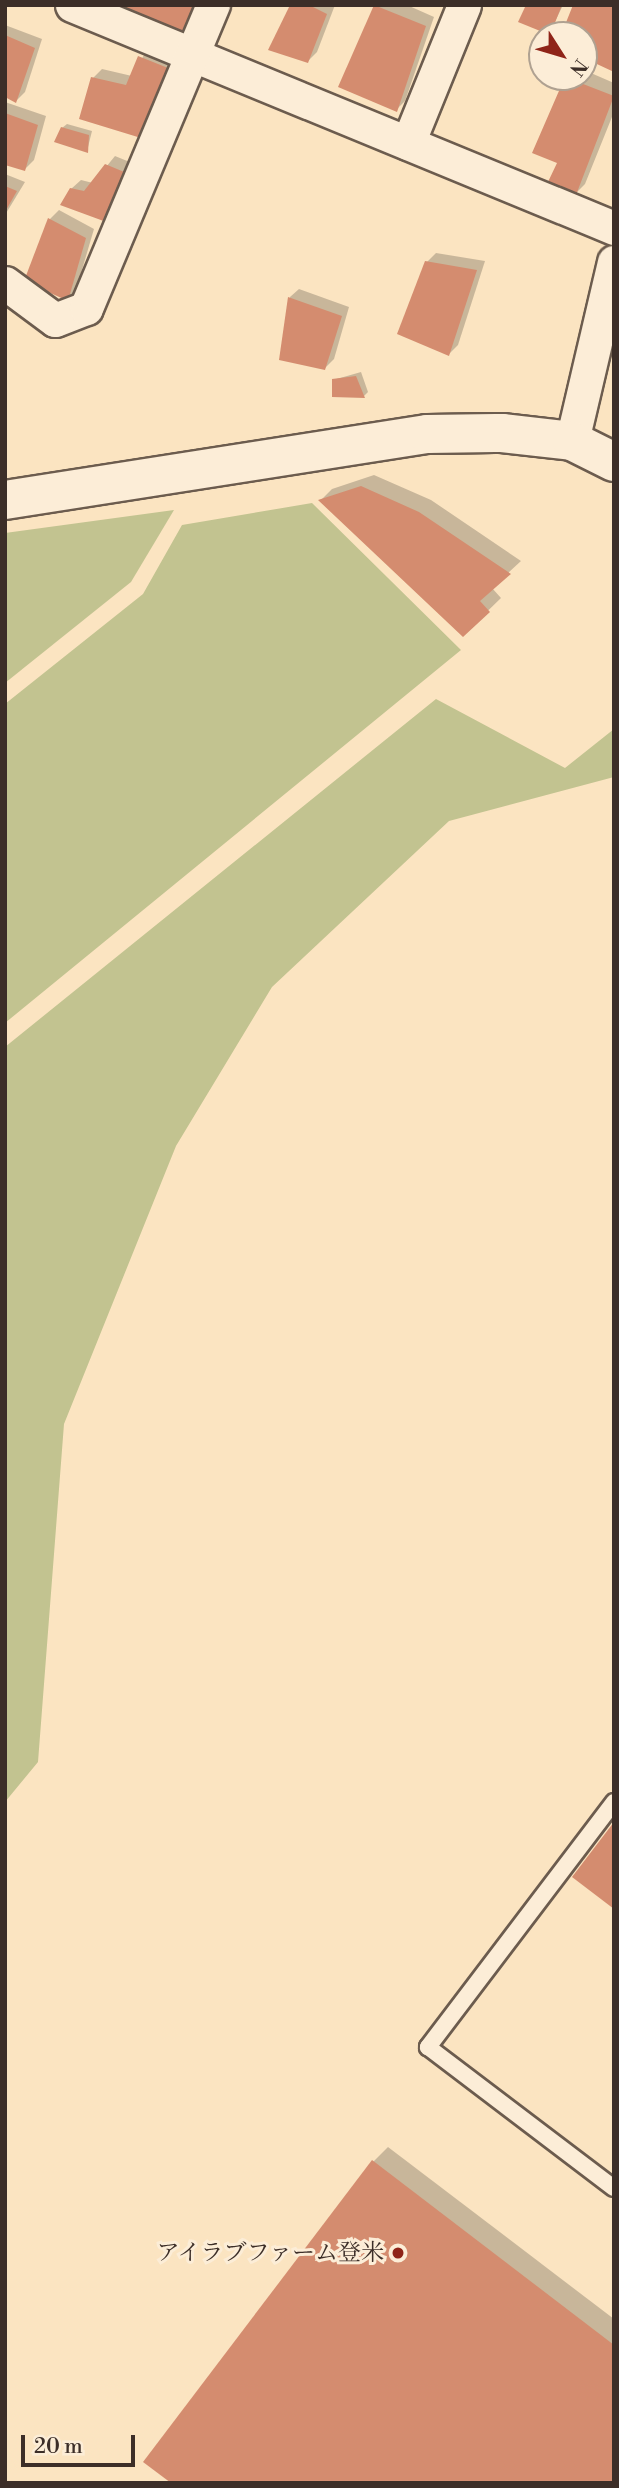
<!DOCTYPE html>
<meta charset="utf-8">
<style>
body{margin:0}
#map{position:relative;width:619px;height:2488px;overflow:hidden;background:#fbe4c1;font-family:"Libre Bodoni","Noto Serif JP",serif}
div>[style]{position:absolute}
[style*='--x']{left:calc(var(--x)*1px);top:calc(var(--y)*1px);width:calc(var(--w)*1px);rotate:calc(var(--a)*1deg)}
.green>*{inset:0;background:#c2c390}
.shadow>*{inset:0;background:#0003}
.building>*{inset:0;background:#d48c6f}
.roads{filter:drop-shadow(2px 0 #6c5c4e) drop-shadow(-2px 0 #6c5c4e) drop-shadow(0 2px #6c5c4e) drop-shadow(0 -2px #6c5c4e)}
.service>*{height:16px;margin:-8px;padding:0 8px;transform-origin:8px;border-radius:8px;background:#fcedd7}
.minor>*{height:33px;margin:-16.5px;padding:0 16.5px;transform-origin:16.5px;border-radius:16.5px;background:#fcedd7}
.tertiary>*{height:38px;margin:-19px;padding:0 19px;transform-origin:19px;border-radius:19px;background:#fcedd7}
.dots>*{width:19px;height:19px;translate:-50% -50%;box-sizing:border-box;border:4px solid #fcedd7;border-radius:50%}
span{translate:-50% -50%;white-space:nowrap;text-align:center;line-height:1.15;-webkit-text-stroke:6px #fcedd7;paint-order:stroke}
.poi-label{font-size:23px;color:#3c2e28}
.right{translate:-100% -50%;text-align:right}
.frame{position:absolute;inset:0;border:7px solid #3c2e28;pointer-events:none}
.north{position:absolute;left:528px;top:21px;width:70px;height:70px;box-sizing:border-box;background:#fcedd7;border:2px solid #afa191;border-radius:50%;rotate:127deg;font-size:19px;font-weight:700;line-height:28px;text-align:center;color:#3c2e28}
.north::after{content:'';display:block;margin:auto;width:24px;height:32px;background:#8f2418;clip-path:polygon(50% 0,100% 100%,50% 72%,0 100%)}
.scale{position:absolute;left:21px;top:2435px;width:114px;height:32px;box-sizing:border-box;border:4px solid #3c2e28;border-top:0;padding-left:9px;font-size:21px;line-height:24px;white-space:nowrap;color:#3c2e28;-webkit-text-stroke:5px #fcedd7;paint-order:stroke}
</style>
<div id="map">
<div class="green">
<div style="clip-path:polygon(312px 503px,461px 650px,5px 1023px,5px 704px,143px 594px,182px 525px)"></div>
<div style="clip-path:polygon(174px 510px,131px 582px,5px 683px,5px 533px)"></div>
<div style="clip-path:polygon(436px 699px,565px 768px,614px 729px,614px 777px,449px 821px,272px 987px,176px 1146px,64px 1424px,38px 1762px,5px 1802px,5px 1047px)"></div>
</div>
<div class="shadow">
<div style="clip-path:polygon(292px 5px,335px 5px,317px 52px,308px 61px)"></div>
<div style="clip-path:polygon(376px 5px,407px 5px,434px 17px,405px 101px,396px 110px,340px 86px)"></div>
<div style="clip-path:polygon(528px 5px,563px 5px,549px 34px)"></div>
<div style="clip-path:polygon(5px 25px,42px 39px,25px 92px,16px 101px,5px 95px)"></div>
<div style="clip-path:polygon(148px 48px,176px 59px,150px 127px,93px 78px,102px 69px,132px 76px)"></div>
<div style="clip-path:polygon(584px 70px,614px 83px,614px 112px,585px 184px,576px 193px,560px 163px,535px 152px,567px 77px,584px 77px)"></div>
<div style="clip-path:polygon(5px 102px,46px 116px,34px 160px,25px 169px,5px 163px)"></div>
<div style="clip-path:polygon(67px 124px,92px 131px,87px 151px,62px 128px)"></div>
<div style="clip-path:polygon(115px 156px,137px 165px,118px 212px,71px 189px,81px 180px,93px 183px)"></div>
<div style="clip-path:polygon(5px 174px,25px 182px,5px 215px)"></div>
<div style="clip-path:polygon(59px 210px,94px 229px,76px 290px,67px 299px,50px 219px)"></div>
<div style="clip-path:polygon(436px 253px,485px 261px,458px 345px,449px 354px,427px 262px)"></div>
<div style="clip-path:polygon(299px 289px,349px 307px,334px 359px,325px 368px,281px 358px,290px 297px)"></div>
<div style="clip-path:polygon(361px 372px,368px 392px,364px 396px,333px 380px)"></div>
<div style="clip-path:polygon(374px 475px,431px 500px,521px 561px,492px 588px,501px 598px,463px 635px,321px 500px,332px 489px)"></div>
<div style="clip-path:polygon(388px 2147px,614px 2319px,614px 2483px,373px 2162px)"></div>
</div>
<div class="building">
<div style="clip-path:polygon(126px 5px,197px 5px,185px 33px,125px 10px)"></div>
<div style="clip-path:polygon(290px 5px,309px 5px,327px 14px,308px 63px,268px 50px)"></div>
<div style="clip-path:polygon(374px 5px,426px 26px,397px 112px,338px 87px)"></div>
<div style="clip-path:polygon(526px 5px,562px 5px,550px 35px,518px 22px)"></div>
<div style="clip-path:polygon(573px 5px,614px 5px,614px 72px,584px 58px,584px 35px,561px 35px)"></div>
<div style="clip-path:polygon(5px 35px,35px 48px,16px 103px,5px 97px)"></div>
<div style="clip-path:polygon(138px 56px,168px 68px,141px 138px,79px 119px,91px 77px,126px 85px)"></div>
<div style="clip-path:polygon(565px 77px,614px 96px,576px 195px,547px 184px,557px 163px,532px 153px)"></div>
<div style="clip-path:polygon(5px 113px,38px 125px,25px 171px,5px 165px)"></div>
<div style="clip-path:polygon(61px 127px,89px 135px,88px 153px,54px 142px)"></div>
<div style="clip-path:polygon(105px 164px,129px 174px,109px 223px,60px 205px,70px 188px,84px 191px)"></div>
<div style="clip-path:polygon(5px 186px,17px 191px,5px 212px)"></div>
<div style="clip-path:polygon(48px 218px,86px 238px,68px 301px,24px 281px)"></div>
<div style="clip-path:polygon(425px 261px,477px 270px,449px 356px,397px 334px)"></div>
<div style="clip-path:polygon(288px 297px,342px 316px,325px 370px,279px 360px)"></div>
<div style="clip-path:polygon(356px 376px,365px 398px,332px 397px,332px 379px)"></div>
<div style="clip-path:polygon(361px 486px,419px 512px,511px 574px,480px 601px,490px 612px,463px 637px,318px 500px)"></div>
<div style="clip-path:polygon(614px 1822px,614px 1909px,572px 1877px)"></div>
<div style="clip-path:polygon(372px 2160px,614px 2345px,614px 2483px,171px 2483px,143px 2462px)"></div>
</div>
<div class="roads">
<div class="service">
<div style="--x:614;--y:1802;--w:308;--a:127.2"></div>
<div style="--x:428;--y:2047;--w:233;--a:37.2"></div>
</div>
<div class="minor">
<div style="--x:72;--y:5;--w:586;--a:22.36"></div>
<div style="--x:408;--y:143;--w:149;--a:-67.9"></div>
<div style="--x:5;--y:283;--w:62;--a:36.5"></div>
<div style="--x:55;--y:320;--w:33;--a:-21"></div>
<div style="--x:86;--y:308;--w:329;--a:-67.3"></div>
<div style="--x:572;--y:441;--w:184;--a:-76.8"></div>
</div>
<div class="tertiary">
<div style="--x:5;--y:500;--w:427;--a:-8.9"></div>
<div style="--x:427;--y:434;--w:75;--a:-0.8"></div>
<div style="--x:502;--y:433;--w:70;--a:6.5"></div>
<div style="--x:572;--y:441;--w:47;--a:26.6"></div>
</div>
</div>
<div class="dots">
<div style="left:398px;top:2253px;background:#8f2418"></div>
</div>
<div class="poi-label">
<span class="right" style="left:384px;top:2253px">アイラブファーム登米</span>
</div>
<div class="frame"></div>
<div class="north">N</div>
<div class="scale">20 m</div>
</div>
